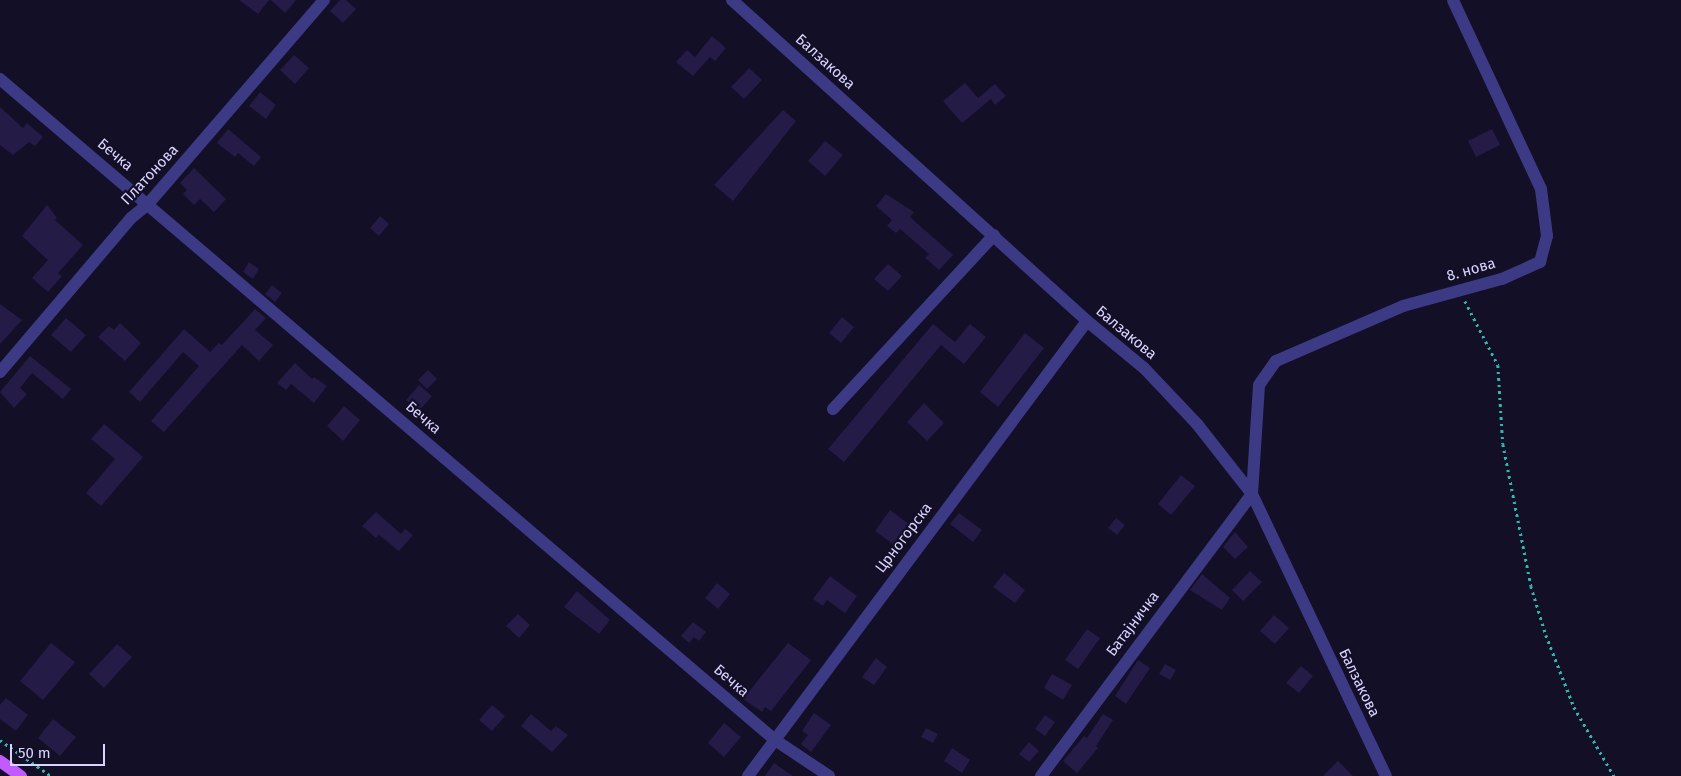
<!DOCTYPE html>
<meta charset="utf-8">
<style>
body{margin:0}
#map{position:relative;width:1681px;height:776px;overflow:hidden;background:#130f26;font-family:"Fira Sans",sans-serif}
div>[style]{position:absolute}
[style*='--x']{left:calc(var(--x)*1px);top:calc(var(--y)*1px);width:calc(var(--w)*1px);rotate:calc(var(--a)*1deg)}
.building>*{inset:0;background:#241b47}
.path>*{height:2.5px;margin-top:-1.25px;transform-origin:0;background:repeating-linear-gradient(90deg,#2fb8b0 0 2.5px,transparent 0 6.5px)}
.minor>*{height:12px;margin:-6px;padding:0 6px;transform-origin:6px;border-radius:6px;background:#3d3a85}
.major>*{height:12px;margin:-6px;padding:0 6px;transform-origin:6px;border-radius:6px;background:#c25bff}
span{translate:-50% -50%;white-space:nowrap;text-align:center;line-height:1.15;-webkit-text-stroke:4.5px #130f26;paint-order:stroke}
.street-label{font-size:15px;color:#d9d4ff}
.scale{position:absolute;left:10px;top:744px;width:95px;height:22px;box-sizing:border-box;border:2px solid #d9d4ff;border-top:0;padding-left:6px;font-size:15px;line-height:18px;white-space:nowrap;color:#d9d4ff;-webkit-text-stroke:4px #130f26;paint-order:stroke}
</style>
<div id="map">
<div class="building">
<div style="clip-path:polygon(239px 0,269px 0,258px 14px)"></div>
<div style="clip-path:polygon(271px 0,296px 0,285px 13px)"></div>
<div style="clip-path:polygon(340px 0,346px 0,356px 9px,343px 23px,330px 11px)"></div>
<div style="clip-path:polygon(712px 36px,726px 48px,715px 61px,710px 57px,693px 76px,676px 62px,687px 50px,695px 57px)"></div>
<div style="clip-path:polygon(294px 55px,309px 68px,295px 84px,280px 70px)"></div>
<div style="clip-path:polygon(749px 68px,762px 80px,744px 99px,731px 87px)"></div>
<div style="clip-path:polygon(965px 83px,978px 98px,995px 84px,1006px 96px,995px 105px,991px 99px,962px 123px,943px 101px)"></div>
<div style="clip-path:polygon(260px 92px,276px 105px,266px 119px,249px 106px)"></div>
<div style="clip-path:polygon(0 107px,23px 128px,27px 123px,43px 137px,35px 146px,29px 142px,13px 155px,0 145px)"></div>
<div style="clip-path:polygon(783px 110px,796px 121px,733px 201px,714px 185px)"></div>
<div style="clip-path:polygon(228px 129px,261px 157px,254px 166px,238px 153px,235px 157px,217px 143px)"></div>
<div style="clip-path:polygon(1492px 129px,1500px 145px,1476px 157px,1468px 141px)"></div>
<div style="clip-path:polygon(825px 141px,843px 155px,825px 176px,808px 161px)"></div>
<div style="clip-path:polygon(194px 168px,226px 199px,214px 212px,200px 199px,194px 205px,183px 194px,187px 190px,180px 183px)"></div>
<div style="clip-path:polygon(886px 194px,914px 212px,910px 217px,953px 255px,939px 270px,925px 258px,929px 254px,900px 229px,896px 233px,887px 226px,892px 220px,876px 206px)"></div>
<div style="clip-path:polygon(47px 205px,57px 218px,55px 220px,83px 245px,58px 273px,62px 276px,48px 292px,32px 278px,48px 260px,22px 236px)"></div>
<div style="clip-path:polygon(380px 216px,389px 224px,379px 236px,370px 228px)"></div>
<div style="clip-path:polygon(249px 262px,259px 269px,253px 279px,243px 272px)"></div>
<div style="clip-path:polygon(888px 264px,902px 276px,888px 291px,874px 279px)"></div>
<div style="clip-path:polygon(272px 285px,282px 293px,275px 302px,265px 294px)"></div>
<div style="clip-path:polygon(0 304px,22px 320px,0 344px)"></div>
<div style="clip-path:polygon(255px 309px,266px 318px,255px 330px,273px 345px,259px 361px,242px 345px,164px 432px,151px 421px,199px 366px,183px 352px,140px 402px,129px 392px,184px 329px,210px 352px,219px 343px,222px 345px)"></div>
<div style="clip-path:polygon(842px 317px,854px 327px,841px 343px,829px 333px)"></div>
<div style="clip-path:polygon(66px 318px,86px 335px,71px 352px,51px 335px)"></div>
<div style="clip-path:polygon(120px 323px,141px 343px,125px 361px,98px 337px,109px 326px,114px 330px)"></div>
<div style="clip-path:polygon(933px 324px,955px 342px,970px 324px,986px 337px,964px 364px,941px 345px,844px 462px,828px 449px)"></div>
<div style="clip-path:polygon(1025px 333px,1044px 348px,998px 407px,980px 392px)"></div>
<div style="clip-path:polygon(30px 356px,71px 389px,63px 399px,32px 373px,20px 388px,27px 394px,14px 408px,0 392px)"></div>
<div style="clip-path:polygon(295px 363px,312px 379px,314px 377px,327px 386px,314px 403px,291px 384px,286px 390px,277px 383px)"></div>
<div style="clip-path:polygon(428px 370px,437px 379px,427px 389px,418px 380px)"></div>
<div style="clip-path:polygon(419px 385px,432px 396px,419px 411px,406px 400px)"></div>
<div style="clip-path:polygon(924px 403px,944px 423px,927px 441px,907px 422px)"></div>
<div style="clip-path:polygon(344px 406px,360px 420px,343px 441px,327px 426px)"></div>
<div style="clip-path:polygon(104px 424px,143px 457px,101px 506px,86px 493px,115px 459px,91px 439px)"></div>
<div style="clip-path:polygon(1181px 475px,1195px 486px,1171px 515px,1158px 504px)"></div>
<div style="clip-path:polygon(890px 510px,910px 525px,894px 545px,875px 531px)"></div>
<div style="clip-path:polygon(376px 512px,401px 534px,405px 529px,413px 535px,399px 551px,379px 535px,376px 538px,362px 526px)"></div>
<div style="clip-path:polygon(959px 513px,982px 530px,973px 542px,950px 524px)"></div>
<div style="clip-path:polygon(1116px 518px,1125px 525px,1117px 535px,1108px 528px)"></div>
<div style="clip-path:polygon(1235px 532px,1248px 547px,1235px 559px,1223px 547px)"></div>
<div style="clip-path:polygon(1250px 571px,1262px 582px,1243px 601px,1232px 590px)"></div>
<div style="clip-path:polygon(1004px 573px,1025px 590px,1015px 603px,993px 587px)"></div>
<div style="clip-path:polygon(1202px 574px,1230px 598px,1222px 610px,1190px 590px)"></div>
<div style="clip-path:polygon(830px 576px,857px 596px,845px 613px,827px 600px,823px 606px,813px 599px)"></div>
<div style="clip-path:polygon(717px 583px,730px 594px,718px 609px,705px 598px)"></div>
<div style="clip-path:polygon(577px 591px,610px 620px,599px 634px,564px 607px)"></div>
<div style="clip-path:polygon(518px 614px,530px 625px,519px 638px,506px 626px)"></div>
<div style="clip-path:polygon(1274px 615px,1289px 628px,1275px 644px,1260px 631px)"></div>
<div style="clip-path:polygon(693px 622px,706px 632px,699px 641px,694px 637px,689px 643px,681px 636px)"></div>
<div style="clip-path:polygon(1087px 629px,1100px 638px,1078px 669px,1065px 660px)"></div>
<div style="clip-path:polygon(51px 643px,75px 662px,43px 700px,20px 681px)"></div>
<div style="clip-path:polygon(788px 643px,811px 660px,771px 711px,765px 707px,762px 712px,743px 699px)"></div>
<div style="clip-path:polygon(117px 644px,132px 657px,104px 688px,89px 674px)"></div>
<div style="clip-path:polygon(876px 658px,887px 667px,874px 685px,862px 677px)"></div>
<div style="clip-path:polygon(1138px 660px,1150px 668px,1126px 704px,1115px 696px)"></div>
<div style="clip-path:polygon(1165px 664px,1176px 670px,1170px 680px,1159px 674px)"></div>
<div style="clip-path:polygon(1301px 666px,1313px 676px,1299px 693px,1286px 683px)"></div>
<div style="clip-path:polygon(1052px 674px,1072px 685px,1063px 700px,1044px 688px)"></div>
<div style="clip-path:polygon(6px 698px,28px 715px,16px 731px,0 719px,0 705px)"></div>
<div style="clip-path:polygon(492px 705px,505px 716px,492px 731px,479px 720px)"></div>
<div style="clip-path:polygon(814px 713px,831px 725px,811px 752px,801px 744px,808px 735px,802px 731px)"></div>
<div style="clip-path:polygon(531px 714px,551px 731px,556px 726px,568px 735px,552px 752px,521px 726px)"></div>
<div style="clip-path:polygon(1103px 714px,1113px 720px,1096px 746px,1098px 748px,1077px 773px,1063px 761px,1084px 736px,1087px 738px)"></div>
<div style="clip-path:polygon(1045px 715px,1055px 722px,1045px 736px,1035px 729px)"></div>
<div style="clip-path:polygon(53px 719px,76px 737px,60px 756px,38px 738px)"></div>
<div style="clip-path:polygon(724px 723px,741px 737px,724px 757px,708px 743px)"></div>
<div style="clip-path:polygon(926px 728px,938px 734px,933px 743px,921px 737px)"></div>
<div style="clip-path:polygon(1029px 742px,1039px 751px,1029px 762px,1019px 754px)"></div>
<div style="clip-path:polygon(952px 748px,970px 760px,962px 773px,944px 761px)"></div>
<div style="clip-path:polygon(1338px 761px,1353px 776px,1323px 776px)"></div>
<div style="clip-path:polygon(774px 763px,793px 776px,765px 776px)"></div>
</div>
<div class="path">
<div style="--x:1465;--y:301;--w:72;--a:62.7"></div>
<div style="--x:1498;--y:365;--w:79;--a:86.4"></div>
<div style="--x:1503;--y:444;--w:145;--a:78.8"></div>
<div style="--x:1531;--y:586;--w:51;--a:73"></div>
<div style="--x:1546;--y:635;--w:77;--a:68.7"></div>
<div style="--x:1574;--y:707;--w:80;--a:59.9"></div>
<div style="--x:0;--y:740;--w:62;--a:35.2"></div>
</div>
<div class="minor">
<div style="--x:732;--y:0;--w:479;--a:42.1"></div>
<div style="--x:1087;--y:321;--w:74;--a:39.5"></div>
<div style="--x:1144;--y:368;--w:77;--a:46.6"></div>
<div style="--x:1197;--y:424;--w:89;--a:51.8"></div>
<div style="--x:1252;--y:494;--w:312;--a:64.6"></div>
<div style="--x:0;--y:79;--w:1019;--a:40.46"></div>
<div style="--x:775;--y:740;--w:65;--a:33.7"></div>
<div style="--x:0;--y:372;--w:202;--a:-49.6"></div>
<div style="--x:131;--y:218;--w:22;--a:-39"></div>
<div style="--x:148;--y:204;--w:269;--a:-49.2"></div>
<div style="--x:833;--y:409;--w:237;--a:-47.2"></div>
<div style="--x:748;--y:776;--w:567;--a:-53.31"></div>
<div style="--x:1041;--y:776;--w:352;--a:-53.2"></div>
<div style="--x:1252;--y:494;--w:109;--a:-86.3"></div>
<div style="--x:1259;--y:385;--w:29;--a:-55"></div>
<div style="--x:1276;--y:361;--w:138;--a:-23.4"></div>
<div style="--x:1403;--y:306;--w:103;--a:-15.3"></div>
<div style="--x:1502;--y:279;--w:42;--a:-24.1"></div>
<div style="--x:1540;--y:262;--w:27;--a:-75"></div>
<div style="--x:1547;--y:236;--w:47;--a:-97.3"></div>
<div style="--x:1541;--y:189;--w:208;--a:-115"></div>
</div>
<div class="major">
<div style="--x:0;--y:761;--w:26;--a:36"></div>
</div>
<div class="street-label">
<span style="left:825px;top:62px;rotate:42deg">Балзакова</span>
<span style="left:115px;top:155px;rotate:40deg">Бечка</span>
<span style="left:150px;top:175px;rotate:-47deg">Платонова</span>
<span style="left:1471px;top:270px;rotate:-16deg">8. нова</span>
<span style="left:1126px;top:333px;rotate:40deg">Балзакова</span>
<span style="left:423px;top:418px;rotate:41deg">Бечка</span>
<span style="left:904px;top:538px;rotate:-53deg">Црногорска</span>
<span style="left:1133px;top:624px;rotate:-53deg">Батајничка</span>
<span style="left:731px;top:681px;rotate:41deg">Бечка</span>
<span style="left:1359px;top:683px;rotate:64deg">Балзакова</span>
</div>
<div class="scale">50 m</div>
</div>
